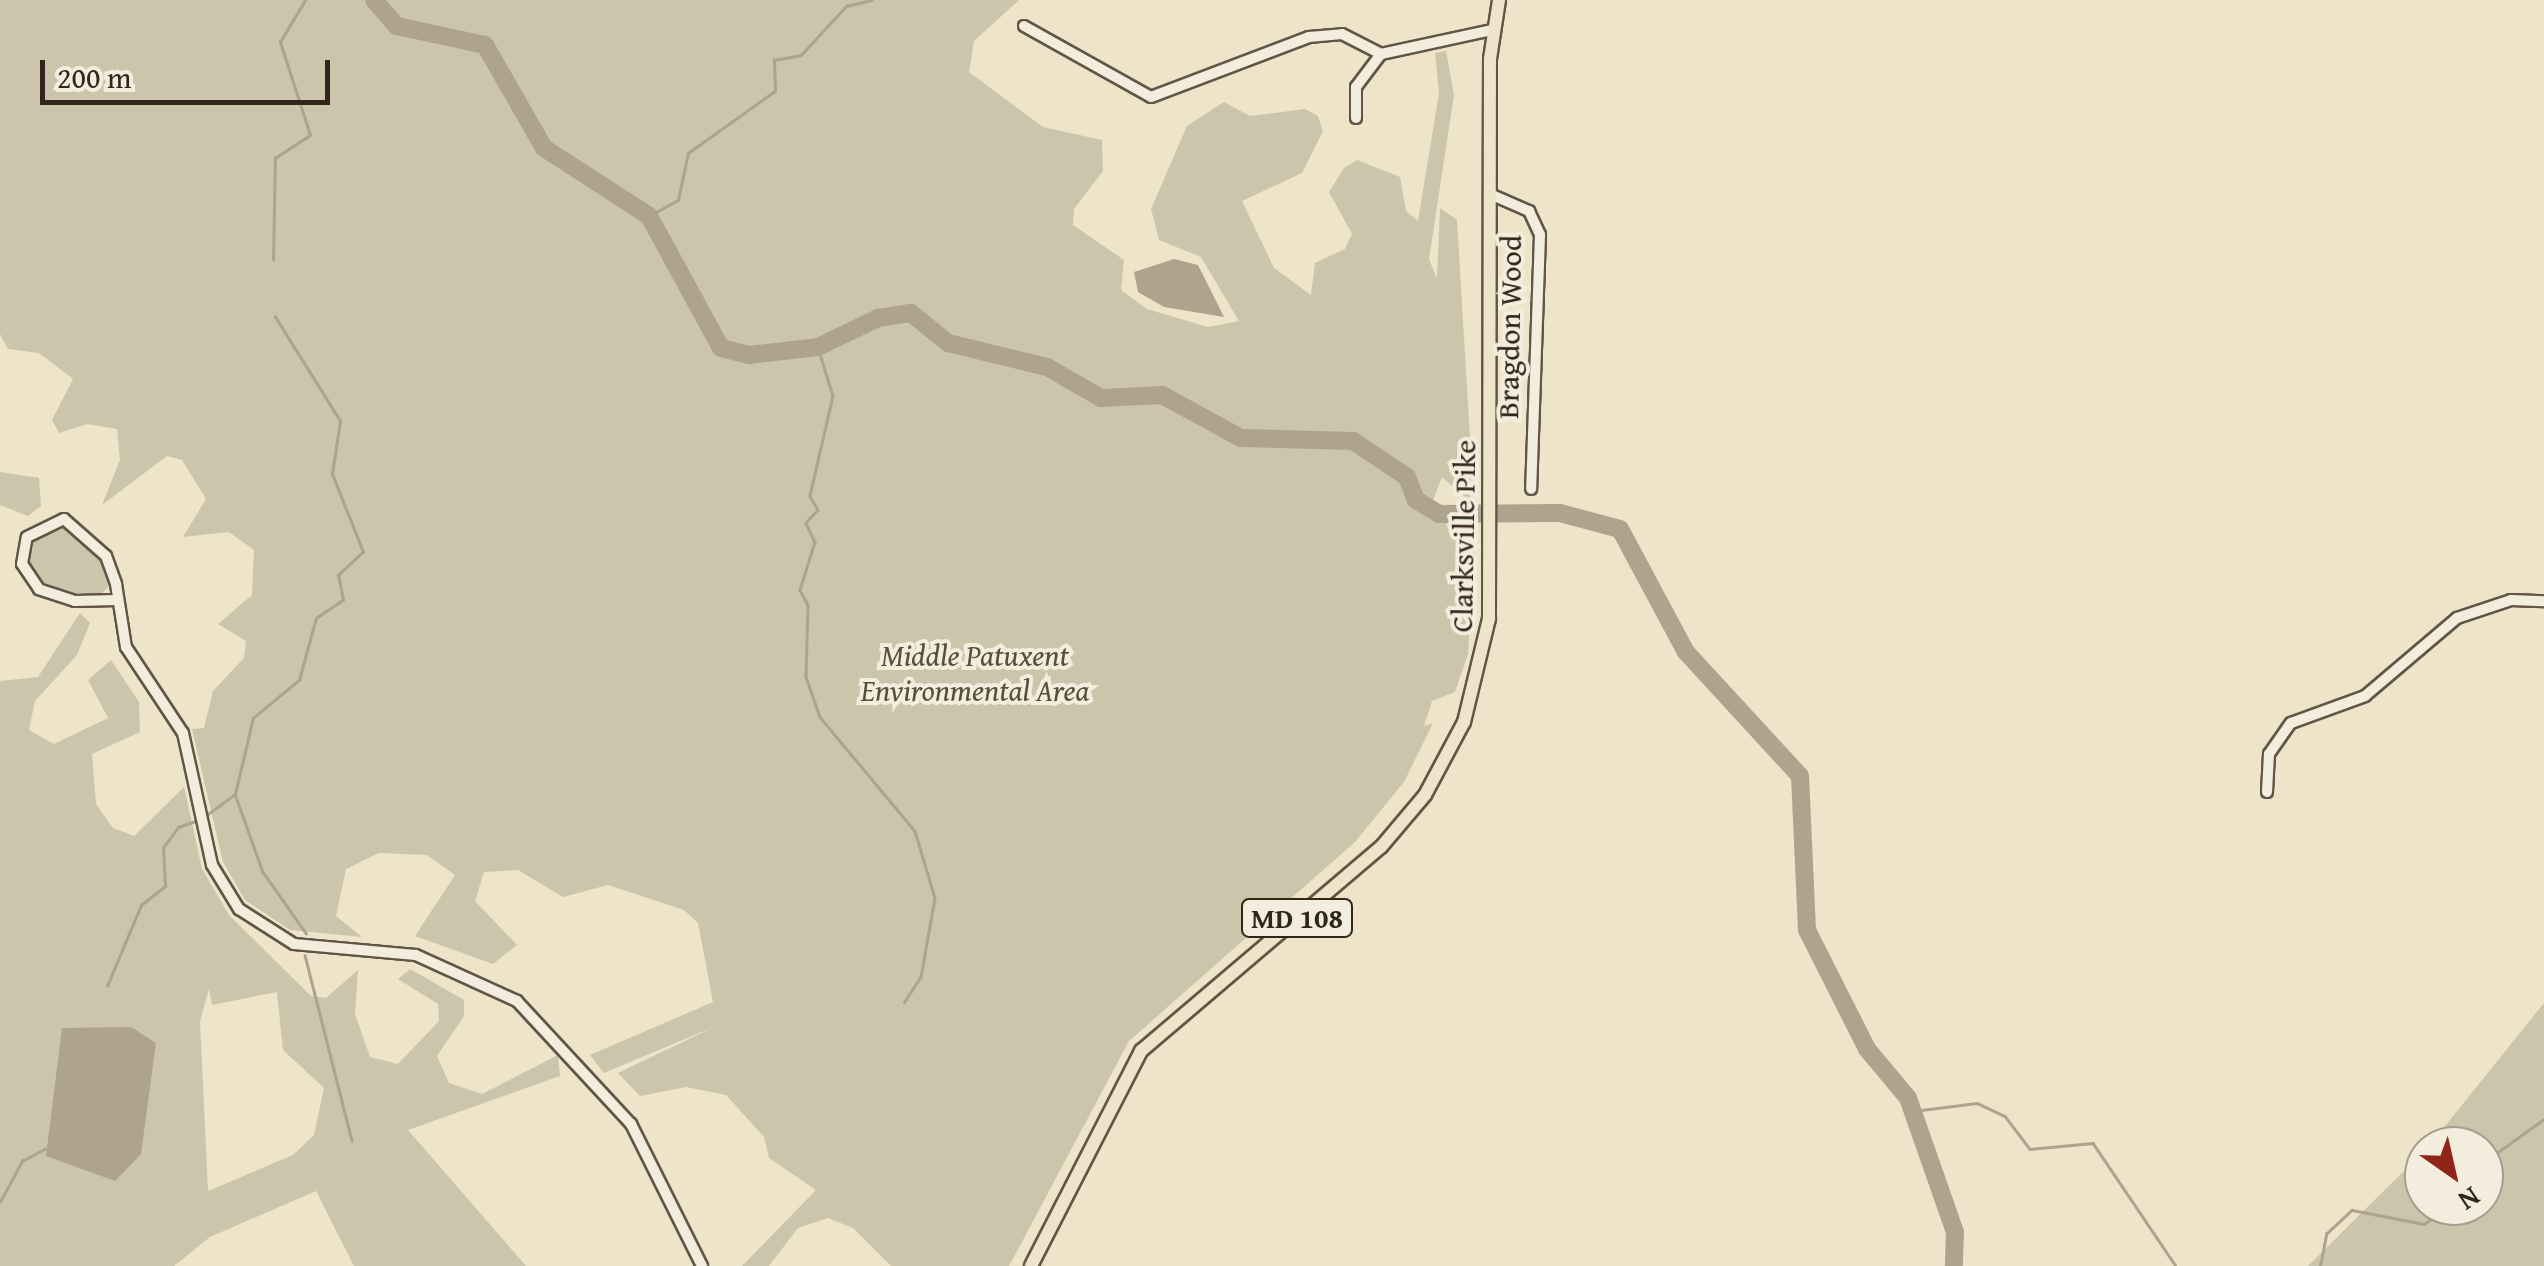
<!DOCTYPE html>
<style>
body{margin:0}
#map{position:relative;width:2544px;height:1266px;overflow:hidden;background:#ede4ca;font-family:"Gentium Book Plus",serif}
div>[style]{position:absolute}
[style*='--x']{left:calc(var(--x)*1px);top:calc(var(--y)*1px);width:calc(var(--w)*1px);rotate:calc(var(--a)*1deg)}
.green>*{inset:0;background:#cdc4ac}
.water>*{inset:0;background:#aea38e}
.stream>*{height:2.5px;margin:-1.25px;padding:0 1.25px;transform-origin:1.25px;border-radius:1.25px;background:#aea38e}
.river>*{height:18px;margin:-9px;padding:0 9px;transform-origin:9px;border-radius:9px;background:#aea38e}
.roads{filter:drop-shadow(2px 0 #625545) drop-shadow(-2px 0 #625545) drop-shadow(0 2px #625545) drop-shadow(0 -2px #625545)}
.minor>*{height:10px;margin:-5px;padding:0 5px;transform-origin:5px;border-radius:5px;background:#f3eddd}
.major>*{height:12px;margin:-6px;padding:0 6px;transform-origin:6px;border-radius:6px;background:#ede4ca}
span{translate:-50% -50%;white-space:nowrap;text-align:center;line-height:1.15;-webkit-text-stroke:8px #f3eddd;paint-order:stroke}
.shield-label span{padding:2px 8px;background:#f3eddd;border:2px solid;border-radius:8px;-webkit-text-stroke-width:0}
.shield-label{font-size:28px;color:#332519;font-weight:700}
.street-label{font-size:30px;color:#332519}
.park-label{font-size:30px;color:#5a4d3e;font-style:italic}
.north{position:absolute;left:2404px;top:1126px;width:100px;height:100px;box-sizing:border-box;background:#f3eddd;border:2px solid #a69d8f;border-radius:50%;rotate:146deg;font-size:28px;font-weight:700;line-height:40px;text-align:center;color:#332519}
.north::after{content:'';display:block;margin:auto;width:35px;height:45px;background:#8f2418;clip-path:polygon(50% 0,100% 100%,50% 72%,0 100%)}
.scale{position:absolute;left:40px;top:60px;width:290px;height:45px;box-sizing:border-box;border:5px solid #332519;border-top:0;padding-left:12px;font-size:30px;line-height:35px;white-space:nowrap;color:#332519;-webkit-text-stroke:8px #f3eddd;paint-order:stroke}
</style>
<div id="map">
<div class="green">
<div style="clip-path:polygon(0 0,1019px 0,974px 41px,969px 72px,1043px 127px,1102px 140px,1103px 171px,1074px 209px,1073px 225px,1124px 260px,1121px 290px,1147px 309px,1208px 327px,1239px 321px,1201px 257px,1159px 240px,1151px 209px,1187px 126px,1224px 102px,1250px 116px,1305px 109px,1318px 116px,1323px 131px,1302px 173px,1242px 201px,1274px 268px,1311px 295px,1315px 263px,1345px 249px,1352px 234px,1329px 192px,1344px 168px,1357px 160px,1400px 177px,1406px 211px,1418px 221px,1439px 93px,1435px 53px,1446px 51px,1454px 95px,1429px 259px,1437px 279px,1440px 208px,1457px 220px,1474px 505px,1442px 477px,1429px 511px,1475px 533px,1468px 654px,1455px 692px,1432px 701px,1424px 726px,1433px 723px,1404px 782px,1355px 842px,1129px 1041px,1009px 1266px,891px 1266px,853px 1228px,828px 1218px,798px 1228px,769px 1266px,742px 1266px,816px 1190px,769px 1158px,764px 1137px,726px 1095px,686px 1087px,640px 1096px,618px 1073px,716px 1026px,604px 1073px,590px 1055px,713px 1002px,698px 923px,684px 910px,608px 885px,563px 897px,518px 870px,484px 872px,475px 901px,517px 945px,493px 964px,415px 936px,455px 875px,427px 855px,379px 853px,346px 869px,336px 916px,362px 937px,290px 930px,245px 900px,223px 862px,192px 729px,204px 728px,213px 691px,244px 658px,246px 641px,218px 624px,252px 595px,254px 550px,229px 532px,183px 537px,206px 499px,182px 460px,167px 456px,102px 505px,120px 460px,117px 429px,87px 424px,59px 433px,52px 420px,73px 379px,39px 353px,8px 349px,0 334px)"></div>
<div style="clip-path:polygon(0 472px,39px 478px,41px 506px,28px 516px,0 505px)"></div>
<div style="clip-path:polygon(53px 525px,67px 525px,102px 557px,111px 584px,98px 597px,49px 589px,27px 563px,31px 540px)"></div>
<div style="clip-path:polygon(evenodd,80px 613px,90px 623px,77px 655px,35px 701px,29px 730px,54px 744px,108px 718px,88px 680px,111px 660px,139px 702px,140px 732px,92px 754px,96px 804px,113px 828px,134px 836px,184px 787px,202px 869px,229px 915px,311px 996px,326px 998px,358px 970px,355px 1014px,370px 1057px,398px 1064px,439px 1021px,438px 1004px,398px 979px,410px 969px,464px 1000px,464px 1016px,437px 1056px,449px 1083px,482px 1094px,558px 1055px,560px 1076px,408px 1130px,526px 1266px,354px 1266px,316px 1191px,210px 1237px,174px 1266px,0 1266px,0 681px,38px 677px,80px 613px,209px 989px,212px 1005px,277px 992px,283px 1050px,324px 1088px,314px 1135px,293px 1155px,208px 1191px,200px 1021px,209px 989px)"></div>
<div style="clip-path:polygon(2544px 1003px,2544px 1266px,2308px 1266px,2424px 1151px,2424px 1206px,2484px 1206px,2484px 1146px,2429px 1146px)"></div>
</div>
<div class="water">
<div style="clip-path:polygon(1174px 259px,1198px 265px,1224px 317px,1164px 307px,1138px 292px,1134px 272px)"></div>
<div style="clip-path:polygon(62px 1028px,131px 1027px,156px 1043px,141px 1154px,115px 1181px,46px 1156px)"></div>
</div>
<div class="stream">
<div style="--x:649;--y:216;--w:33;--a:-29"></div>
<div style="--x:678;--y:200;--w:48;--a:-78"></div>
<div style="--x:688;--y:153;--w:107;--a:-35.5"></div>
<div style="--x:775;--y:91;--w:31;--a:-92"></div>
<div style="--x:774;--y:60;--w:27;--a:-10"></div>
<div style="--x:801;--y:55;--w:67;--a:-47.4"></div>
<div style="--x:846;--y:6;--w:26;--a:-13"></div>
<div style="--x:273;--y:260;--w:102;--a:-88.9"></div>
<div style="--x:275;--y:158;--w:42;--a:-33.3"></div>
<div style="--x:310;--y:135;--w:98;--a:-107.9"></div>
<div style="--x:280;--y:42;--w:49;--a:-59.2"></div>
<div style="--x:818;--y:347;--w:51;--a:73"></div>
<div style="--x:833;--y:396;--w:103;--a:103"></div>
<div style="--x:810;--y:496;--w:16;--a:60"></div>
<div style="--x:818;--y:510;--w:18;--a:133"></div>
<div style="--x:806;--y:523;--w:21;--a:65"></div>
<div style="--x:815;--y:542;--w:50;--a:107.4"></div>
<div style="--x:800;--y:590;--w:17;--a:62"></div>
<div style="--x:808;--y:605;--w:72;--a:91.6"></div>
<div style="--x:806;--y:677;--w:42;--a:70.7"></div>
<div style="--x:820;--y:717;--w:148;--a:50.2"></div>
<div style="--x:915;--y:831;--w:70;--a:73.4"></div>
<div style="--x:935;--y:898;--w:80;--a:100"></div>
<div style="--x:921;--y:977;--w:30;--a:123"></div>
<div style="--x:235;--y:794;--w:83;--a:70.3"></div>
<div style="--x:263;--y:872;--w:75;--a:54.8"></div>
<div style="--x:205;--y:816;--w:37;--a:-36"></div>
<div style="--x:235;--y:794;--w:78;--a:-76.7"></div>
<div style="--x:253;--y:718;--w:60;--a:-39.6"></div>
<div style="--x:299;--y:680;--w:64;--a:-74.7"></div>
<div style="--x:316;--y:618;--w:32;--a:-34"></div>
<div style="--x:343;--y:600;--w:25;--a:-101"></div>
<div style="--x:338;--y:575;--w:34;--a:-43"></div>
<div style="--x:363;--y:552;--w:84;--a:-111.7"></div>
<div style="--x:332;--y:474;--w:54;--a:-81.4"></div>
<div style="--x:340;--y:421;--w:123;--a:-122"></div>
<div style="--x:305;--y:955;--w:192;--a:75.8"></div>
<div style="--x:107;--y:986;--w:88;--a:-67.2"></div>
<div style="--x:141;--y:905;--w:31;--a:-38"></div>
<div style="--x:165;--y:886;--w:38;--a:-93"></div>
<div style="--x:163;--y:848;--w:26;--a:-54"></div>
<div style="--x:178;--y:827;--w:21;--a:-19"></div>
<div style="--x:1913;--y:1111;--w:64;--a:-7.1"></div>
<div style="--x:1977;--y:1103;--w:31;--a:25"></div>
<div style="--x:2005;--y:1116;--w:41;--a:52.9"></div>
<div style="--x:2030;--y:1149;--w:63;--a:-5.4"></div>
<div style="--x:2093;--y:1143;--w:148;--a:56"></div>
<div style="--x:2484;--y:1162;--w:74;--a:-35.6"></div>
<div style="--x:0;--y:1202;--w:47;--a:-61.8"></div>
<div style="--x:22;--y:1161;--w:26;--a:-28"></div>
<div style="--x:2320;--y:1266;--w:33;--a:-79"></div>
<div style="--x:2326;--y:1234;--w:35;--a:-43"></div>
<div style="--x:2352;--y:1210;--w:73;--a:11"></div>
<div style="--x:2424;--y:1224;--w:32;--a:-35"></div>
</div>
<div class="river">
<div style="--x:374;--y:0;--w:35;--a:49"></div>
<div style="--x:397;--y:26;--w:90;--a:12.2"></div>
<div style="--x:485;--y:45;--w:119;--a:60.2"></div>
<div style="--x:544;--y:148;--w:125;--a:32.9"></div>
<div style="--x:649;--y:216;--w:150;--a:61.4"></div>
<div style="--x:721;--y:348;--w:29;--a:14"></div>
<div style="--x:749;--y:355;--w:69;--a:-6.6"></div>
<div style="--x:818;--y:347;--w:67;--a:-25.8"></div>
<div style="--x:878;--y:318;--w:33;--a:-9"></div>
<div style="--x:911;--y:313;--w:48;--a:39"></div>
<div style="--x:948;--y:343;--w:102;--a:13.6"></div>
<div style="--x:1047;--y:367;--w:62;--a:29.9"></div>
<div style="--x:1101;--y:398;--w:61;--a:-2.8"></div>
<div style="--x:1162;--y:395;--w:90;--a:28.6"></div>
<div style="--x:1241;--y:438;--w:112;--a:1.5"></div>
<div style="--x:1353;--y:441;--w:65;--a:33.7"></div>
<div style="--x:1407;--y:477;--w:25;--a:69"></div>
<div style="--x:1416;--y:500;--w:27;--a:31"></div>
<div style="--x:1439;--y:514;--w:121;--a:-0.5"></div>
<div style="--x:1560;--y:513;--w:62;--a:14.9"></div>
<div style="--x:1620;--y:529;--w:140;--a:61.8"></div>
<div style="--x:1686;--y:652;--w:168;--a:47.4"></div>
<div style="--x:1800;--y:776;--w:154;--a:87.4"></div>
<div style="--x:1807;--y:930;--w:133;--a:63.2"></div>
<div style="--x:1867;--y:1049;--w:64;--a:50.1"></div>
<div style="--x:1908;--y:1098;--w:142;--a:70.7"></div>
<div style="--x:1955;--y:1232;--w:34;--a:92"></div>
</div>
<div class="roads">
<div class="minor">
<div style="--x:1024;--y:26;--w:145;--a:29.2"></div>
<div style="--x:1151;--y:97;--w:169;--a:-20.8"></div>
<div style="--x:1309;--y:37;--w:33;--a:-5"></div>
<div style="--x:1342;--y:34;--w:44;--a:27.1"></div>
<div style="--x:1356;--y:118;--w:31;--a:-90"></div>
<div style="--x:1356;--y:87;--w:41;--a:-52.9"></div>
<div style="--x:1381;--y:54;--w:114;--a:-12.2"></div>
<div style="--x:1490;--y:194;--w:43;--a:23.6"></div>
<div style="--x:1529;--y:211;--w:26;--a:65"></div>
<div style="--x:1540;--y:235;--w:254;--a:92"></div>
<div style="--x:117;--y:600;--w:42;--a:178.6"></div>
<div style="--x:75;--y:601;--w:38;--a:-162"></div>
<div style="--x:39;--y:589;--w:30;--a:-124"></div>
<div style="--x:22;--y:564;--w:27;--a:-80"></div>
<div style="--x:27;--y:537;--w:41;--a:-25.9"></div>
<div style="--x:64;--y:519;--w:56;--a:41.4"></div>
<div style="--x:106;--y:556;--w:30;--a:70"></div>
<div style="--x:116;--y:584;--w:64;--a:81"></div>
<div style="--x:126;--y:647;--w:103;--a:56.5"></div>
<div style="--x:183;--y:733;--w:135;--a:77.6"></div>
<div style="--x:212;--y:865;--w:52;--a:58.5"></div>
<div style="--x:239;--y:909;--w:65;--a:32.5"></div>
<div style="--x:294;--y:944;--w:122;--a:5.2"></div>
<div style="--x:416;--y:955;--w:111;--a:24.5"></div>
<div style="--x:517;--y:1001;--w:168;--a:47.2"></div>
<div style="--x:631;--y:1124;--w:159;--a:63.4"></div>
<div style="--x:2267;--y:792;--w:38;--a:-87"></div>
<div style="--x:2269;--y:754;--w:38;--a:-55"></div>
<div style="--x:2291;--y:723;--w:79;--a:-20"></div>
<div style="--x:2365;--y:696;--w:121;--a:-40.3"></div>
<div style="--x:2457;--y:618;--w:57;--a:-18.4"></div>
<div style="--x:2511;--y:600;--w:33;--a:2"></div>
</div>
<div class="major">
<div style="--x:1031;--y:1266;--w:242;--a:-62.9"></div>
<div style="--x:1141;--y:1051;--w:315;--a:-40.4"></div>
<div style="--x:1381;--y:847;--w:68;--a:-49.8"></div>
<div style="--x:1425;--y:795;--w:83;--a:-61.9"></div>
<div style="--x:1464;--y:722;--w:106;--a:-76.4"></div>
<div style="--x:1489;--y:619;--w:560;--a:-89.9"></div>
<div style="--x:1490;--y:59;--w:60;--a:-81.3"></div>
</div>
</div>
<div class="shield-label">
<span style="left:1297px;top:918px">MD 108</span>
</div>
<div class="street-label">
<span style="left:1509px;top:327px;rotate:-89deg">Bragdon Wood</span>
<span style="left:1463px;top:536px;rotate:-89deg">Clarksville Pike</span>
</div>
<div class="park-label">
<span style="left:975px;top:672px">Middle Patuxent<br>Environmental Area</span>
</div>
<div class="north">N</div>
<div class="scale">200 m</div>
</div>
